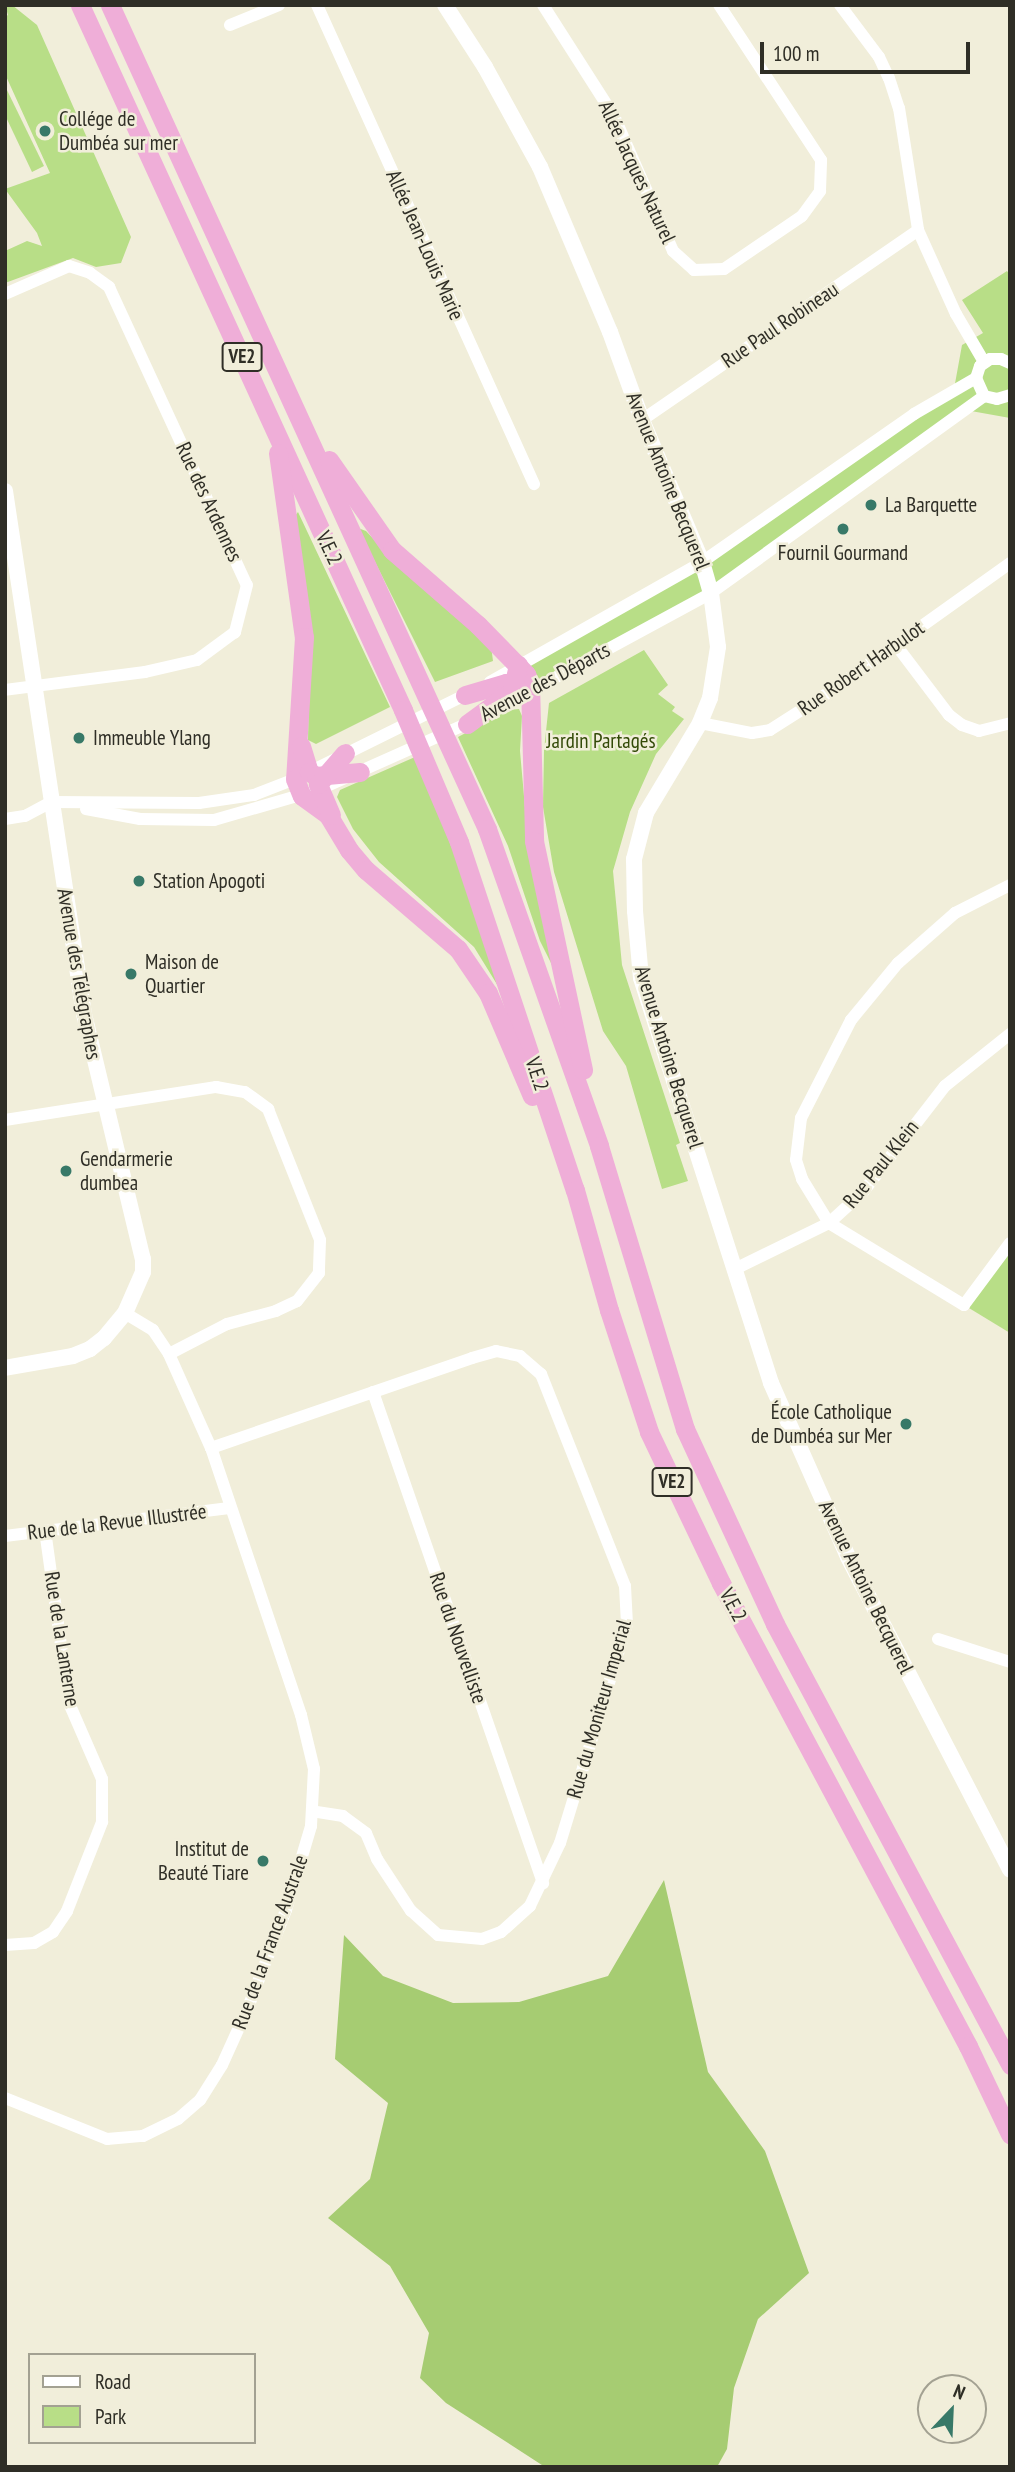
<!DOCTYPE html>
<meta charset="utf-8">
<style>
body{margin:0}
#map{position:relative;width:1015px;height:2472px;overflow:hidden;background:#f1eeda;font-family:"PT Sans Narrow",sans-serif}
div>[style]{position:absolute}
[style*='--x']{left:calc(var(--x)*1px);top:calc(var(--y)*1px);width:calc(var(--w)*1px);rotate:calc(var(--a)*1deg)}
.green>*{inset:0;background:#b8de87}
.forest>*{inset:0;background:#a6cc72}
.minor>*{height:12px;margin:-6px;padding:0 6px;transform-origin:6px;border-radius:6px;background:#fff}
.tertiary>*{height:16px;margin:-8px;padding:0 8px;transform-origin:8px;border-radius:8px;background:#fff}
.trunk>*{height:19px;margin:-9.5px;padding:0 9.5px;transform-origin:9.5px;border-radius:9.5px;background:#efaed8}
.dots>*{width:19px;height:19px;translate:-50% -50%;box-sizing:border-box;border:4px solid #f1eeda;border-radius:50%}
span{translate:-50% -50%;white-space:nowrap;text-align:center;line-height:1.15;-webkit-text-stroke:5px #f1eeda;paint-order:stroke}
.shield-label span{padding:2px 5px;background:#f1eeda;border:2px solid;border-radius:5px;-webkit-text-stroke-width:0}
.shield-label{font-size:19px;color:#2f2e26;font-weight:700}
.poi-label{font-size:21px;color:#2f2e26}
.left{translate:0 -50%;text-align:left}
.right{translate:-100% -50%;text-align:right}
.street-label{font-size:21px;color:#2f2e26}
.park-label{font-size:21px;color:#334a07}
.frame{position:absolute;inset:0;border:7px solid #2f2e26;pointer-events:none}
.legend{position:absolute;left:28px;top:2353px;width:228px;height:91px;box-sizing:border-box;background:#f1eeda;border:2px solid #a3a192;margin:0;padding:9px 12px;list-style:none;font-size:21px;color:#2f2e26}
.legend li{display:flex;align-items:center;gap:14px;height:35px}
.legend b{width:35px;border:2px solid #a3a192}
.north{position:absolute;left:917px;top:2374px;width:70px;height:70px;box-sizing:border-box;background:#f1eeda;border:2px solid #a3a192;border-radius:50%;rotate:23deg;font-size:19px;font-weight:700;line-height:28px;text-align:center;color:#2f2e26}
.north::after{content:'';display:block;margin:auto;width:24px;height:32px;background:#387968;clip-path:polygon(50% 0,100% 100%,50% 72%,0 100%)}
.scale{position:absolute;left:760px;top:42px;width:210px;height:32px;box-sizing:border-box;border:4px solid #2f2e26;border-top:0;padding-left:9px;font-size:21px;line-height:24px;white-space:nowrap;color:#2f2e26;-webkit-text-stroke:5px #f1eeda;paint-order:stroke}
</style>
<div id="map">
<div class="green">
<div style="clip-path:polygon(5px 5px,12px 5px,37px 25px,131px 237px,121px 263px,96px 267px,73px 258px,5px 283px,5px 251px,27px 241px,42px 246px,37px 233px,5px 189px,50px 173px,5px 74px,5px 17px,8px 15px)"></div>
<div style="clip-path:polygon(5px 86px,44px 166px,32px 172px,5px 115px)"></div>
<div style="clip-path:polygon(1007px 271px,1010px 275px,1010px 418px,971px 411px,711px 593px,531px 692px,518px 665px,702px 562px,954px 389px,962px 345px,983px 333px,962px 300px)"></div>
<div style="clip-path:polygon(298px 512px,390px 707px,316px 744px,308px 740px,310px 635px,295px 516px)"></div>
<div style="clip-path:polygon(358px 528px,366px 531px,397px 564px,491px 646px,493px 661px,435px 682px)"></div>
<div style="clip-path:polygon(644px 650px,668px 685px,658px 694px,675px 707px,672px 711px,684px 719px,656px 754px,630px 812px,613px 871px,622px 965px,680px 1143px,676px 1145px,688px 1181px,662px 1189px,626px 1066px,603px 1031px,554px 872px,543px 807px,544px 750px,549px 703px)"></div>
<div style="clip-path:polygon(519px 709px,522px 716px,520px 751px,528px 841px,556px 973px,540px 941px,508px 846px,458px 737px,509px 710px)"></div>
<div style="clip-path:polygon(415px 757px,474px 902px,498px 986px,474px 947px,379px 862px,353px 829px,337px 797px,340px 790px)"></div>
<div style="clip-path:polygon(1010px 1243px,1010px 1333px,964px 1305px)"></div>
</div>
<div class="forest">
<div style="clip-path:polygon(664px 1880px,708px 2072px,765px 2151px,809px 2273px,758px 2319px,734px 2388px,727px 2449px,717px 2467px,545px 2467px,446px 2403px,420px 2378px,429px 2333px,390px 2266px,328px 2218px,370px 2179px,388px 2103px,335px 2059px,344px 1935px,383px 1976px,453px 2003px,519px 2002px,608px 1976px)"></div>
</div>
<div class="minor">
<div style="--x:317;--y:5;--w:526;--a:65.63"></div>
<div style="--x:543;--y:5;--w:132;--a:57.4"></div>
<div style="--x:614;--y:116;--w:147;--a:66.4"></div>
<div style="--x:673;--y:251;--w:28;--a:42"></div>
<div style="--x:694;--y:270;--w:30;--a:-2"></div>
<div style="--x:724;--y:269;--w:94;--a:-34.2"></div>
<div style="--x:802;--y:216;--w:31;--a:-54"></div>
<div style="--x:820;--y:191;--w:31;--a:-88"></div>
<div style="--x:821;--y:160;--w:186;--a:-123.3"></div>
<div style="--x:840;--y:5;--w:65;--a:53.1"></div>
<div style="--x:879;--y:57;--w:23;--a:65"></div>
<div style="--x:889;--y:78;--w:32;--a:72"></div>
<div style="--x:899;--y:108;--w:123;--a:81.1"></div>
<div style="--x:918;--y:230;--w:92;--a:65.7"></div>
<div style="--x:956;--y:314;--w:56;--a:59.7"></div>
<div style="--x:230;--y:25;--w:53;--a:-22.2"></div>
<div style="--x:5;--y:294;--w:70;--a:-23.6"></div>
<div style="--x:69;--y:266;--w:22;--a:18"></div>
<div style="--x:90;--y:273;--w:24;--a:36"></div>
<div style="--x:109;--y:287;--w:328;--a:65.2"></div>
<div style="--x:247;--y:585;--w:49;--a:104.3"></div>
<div style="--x:235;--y:632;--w:47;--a:143.6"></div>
<div style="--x:197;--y:660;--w:53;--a:167"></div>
<div style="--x:145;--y:672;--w:141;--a:172.7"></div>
<div style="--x:1010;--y:363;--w:10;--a:-156"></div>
<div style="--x:1001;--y:359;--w:11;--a:180"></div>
<div style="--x:990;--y:359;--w:12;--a:145"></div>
<div style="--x:980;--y:366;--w:13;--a:108"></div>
<div style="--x:976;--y:378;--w:20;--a:66"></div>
<div style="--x:984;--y:396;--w:13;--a:13"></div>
<div style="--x:997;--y:399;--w:14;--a:-17"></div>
<div style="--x:642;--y:420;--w:335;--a:-34.5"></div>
<div style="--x:896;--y:645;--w:88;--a:52.9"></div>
<div style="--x:949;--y:715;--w:16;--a:38"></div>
<div style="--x:962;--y:725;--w:18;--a:19"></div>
<div style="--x:979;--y:731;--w:32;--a:-14"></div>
<div style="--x:490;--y:682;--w:244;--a:-29.5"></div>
<div style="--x:702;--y:562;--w:259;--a:-34.9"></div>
<div style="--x:914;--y:414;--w:72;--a:-30.1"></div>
<div style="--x:503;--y:706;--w:237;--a:-28.5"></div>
<div style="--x:711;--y:593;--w:337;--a:-35.8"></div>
<div style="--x:700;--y:723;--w:53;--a:10.9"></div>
<div style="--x:752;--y:733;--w:18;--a:-9"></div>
<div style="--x:770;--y:730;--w:69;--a:-32.5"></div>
<div style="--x:828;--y:693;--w:224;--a:-35.5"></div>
<div style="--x:86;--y:809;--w:55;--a:10.5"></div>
<div style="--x:140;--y:819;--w:74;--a:0.8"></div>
<div style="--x:214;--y:820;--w:108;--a:-16.1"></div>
<div style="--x:318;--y:790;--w:167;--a:-24"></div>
<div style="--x:5;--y:819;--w:20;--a:-9"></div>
<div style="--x:25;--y:816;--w:30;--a:-28"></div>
<div style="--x:51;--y:802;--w:148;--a:0.4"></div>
<div style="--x:199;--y:803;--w:56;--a:-8.3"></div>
<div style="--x:254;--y:795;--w:44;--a:-21.3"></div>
<div style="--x:295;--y:779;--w:196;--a:-26.3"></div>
<div style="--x:1010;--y:885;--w:62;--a:153"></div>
<div style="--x:955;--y:913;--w:76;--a:138.7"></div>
<div style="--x:898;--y:963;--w:74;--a:129.5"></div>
<div style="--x:851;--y:1020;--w:110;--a:117"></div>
<div style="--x:801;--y:1118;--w:42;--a:96.8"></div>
<div style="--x:796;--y:1160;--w:20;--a:72"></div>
<div style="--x:802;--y:1179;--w:52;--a:58.5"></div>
<div style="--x:829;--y:1223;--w:158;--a:31.3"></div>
<div style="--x:964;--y:1305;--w:77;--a:-53.4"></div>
<div style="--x:5;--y:1120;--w:214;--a:-8.9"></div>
<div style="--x:216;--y:1087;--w:29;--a:10"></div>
<div style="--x:245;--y:1092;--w:29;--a:36"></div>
<div style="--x:268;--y:1109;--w:141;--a:68.3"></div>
<div style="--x:320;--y:1240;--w:33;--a:92"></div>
<div style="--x:319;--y:1273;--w:36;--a:128"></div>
<div style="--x:297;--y:1301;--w:23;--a:155"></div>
<div style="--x:276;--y:1311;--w:51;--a:165.1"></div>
<div style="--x:227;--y:1324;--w:65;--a:152.7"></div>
<div style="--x:735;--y:1269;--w:105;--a:-26.1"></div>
<div style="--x:829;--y:1223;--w:46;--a:-42.4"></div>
<div style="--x:863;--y:1192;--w:134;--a:-52.3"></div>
<div style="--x:945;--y:1086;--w:83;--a:-38.7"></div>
<div style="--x:373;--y:1392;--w:520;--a:70.9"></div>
<div style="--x:211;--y:1448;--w:276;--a:-19"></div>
<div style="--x:472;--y:1358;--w:25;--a:-16"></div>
<div style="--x:496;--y:1351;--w:25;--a:12"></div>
<div style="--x:520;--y:1356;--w:28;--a:41"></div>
<div style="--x:541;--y:1374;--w:228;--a:68.4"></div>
<div style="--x:625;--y:1586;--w:38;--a:87"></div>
<div style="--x:627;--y:1624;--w:229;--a:107"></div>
<div style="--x:560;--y:1843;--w:70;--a:115.5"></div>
<div style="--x:530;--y:1906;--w:39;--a:138"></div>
<div style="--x:501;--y:1932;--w:20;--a:160"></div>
<div style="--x:482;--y:1939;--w:44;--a:-174.8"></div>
<div style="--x:438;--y:1935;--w:36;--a:-138"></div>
<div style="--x:411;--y:1911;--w:62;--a:-123.2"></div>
<div style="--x:377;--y:1859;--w:28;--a:-113"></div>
<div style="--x:366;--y:1833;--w:29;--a:-144"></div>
<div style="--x:343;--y:1816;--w:30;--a:-171"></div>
<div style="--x:5;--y:1536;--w:226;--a:-7.1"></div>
<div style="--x:938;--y:1639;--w:76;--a:17.7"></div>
<div style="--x:5;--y:1945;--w:29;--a:-4"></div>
<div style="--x:34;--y:1943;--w:22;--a:-30"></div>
<div style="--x:53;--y:1932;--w:25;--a:-56"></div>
<div style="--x:67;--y:1911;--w:96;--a:-68.5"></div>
<div style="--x:102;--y:1822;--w:43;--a:-90"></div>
<div style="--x:102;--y:1779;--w:83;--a:-113.5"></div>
<div style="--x:69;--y:1703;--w:174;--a:-97.9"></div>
<div style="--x:5;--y:2098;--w:110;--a:21.9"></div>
<div style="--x:107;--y:2139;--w:36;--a:-5"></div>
<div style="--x:143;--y:2136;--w:39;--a:-26"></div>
<div style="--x:178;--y:2119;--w:29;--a:-41"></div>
<div style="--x:200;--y:2100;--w:41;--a:-57.8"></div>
<div style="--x:222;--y:2065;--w:60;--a:-65.6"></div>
<div style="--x:247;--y:2010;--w:107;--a:-68.7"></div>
<div style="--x:286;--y:1910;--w:88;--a:-73.4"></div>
<div style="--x:311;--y:1826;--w:57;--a:-87"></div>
<div style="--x:314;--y:1769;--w:56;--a:-103.5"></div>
<div style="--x:301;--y:1715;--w:282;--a:-108.6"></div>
<div style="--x:211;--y:1448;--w:103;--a:-114.1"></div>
<div style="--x:169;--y:1354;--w:29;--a:-124"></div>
<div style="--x:153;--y:1330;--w:33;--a:-149"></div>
</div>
<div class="tertiary">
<div style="--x:445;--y:5;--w:74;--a:57.2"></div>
<div style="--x:485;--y:67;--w:114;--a:61.2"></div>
<div style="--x:540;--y:167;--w:179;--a:67"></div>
<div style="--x:610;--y:332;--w:94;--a:70"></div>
<div style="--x:642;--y:420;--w:154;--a:67.1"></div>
<div style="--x:702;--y:562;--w:32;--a:74"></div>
<div style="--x:711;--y:593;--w:54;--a:82.6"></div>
<div style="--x:718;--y:647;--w:52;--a:98.9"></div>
<div style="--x:710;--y:698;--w:27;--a:112"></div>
<div style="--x:700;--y:723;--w:105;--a:121"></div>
<div style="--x:646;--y:813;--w:48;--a:104.6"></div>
<div style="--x:634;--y:859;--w:52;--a:88.9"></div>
<div style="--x:635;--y:911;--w:67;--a:84.9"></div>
<div style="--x:641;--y:978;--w:425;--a:72.2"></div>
<div style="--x:771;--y:1383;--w:190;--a:66.1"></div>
<div style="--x:848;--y:1557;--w:352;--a:62.6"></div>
<div style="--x:5;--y:491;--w:529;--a:81.41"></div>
<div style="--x:84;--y:1014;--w:252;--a:76.5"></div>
<div style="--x:143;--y:1259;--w:13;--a:90"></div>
<div style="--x:143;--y:1272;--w:45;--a:113.7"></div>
<div style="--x:125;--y:1313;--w:33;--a:130"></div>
<div style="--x:104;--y:1338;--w:18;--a:142"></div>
<div style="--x:90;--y:1349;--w:18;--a:158"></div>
<div style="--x:73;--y:1356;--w:69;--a:170"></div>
</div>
<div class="trunk">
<div style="--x:80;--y:5;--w:775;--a:65.38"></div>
<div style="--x:403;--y:710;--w:143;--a:67"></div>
<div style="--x:459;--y:842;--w:367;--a:71.6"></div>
<div style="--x:575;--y:1190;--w:125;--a:74.2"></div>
<div style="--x:609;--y:1310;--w:128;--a:71.8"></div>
<div style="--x:649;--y:1432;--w:167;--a:64.5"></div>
<div style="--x:721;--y:1583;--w:525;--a:61.92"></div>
<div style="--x:968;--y:2046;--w:98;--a:64.5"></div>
<div style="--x:110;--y:5;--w:906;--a:65.41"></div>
<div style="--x:487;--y:829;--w:336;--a:70.5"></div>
<div style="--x:599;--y:1146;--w:296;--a:73.1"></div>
<div style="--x:685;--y:1429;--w:215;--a:65.2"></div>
<div style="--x:775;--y:1624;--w:500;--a:61.9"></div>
<div style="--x:278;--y:453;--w:186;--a:82"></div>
<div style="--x:304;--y:637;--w:142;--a:93.6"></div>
<div style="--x:295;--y:779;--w:18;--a:68"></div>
<div style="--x:302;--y:796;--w:32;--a:36"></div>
<div style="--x:328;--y:815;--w:41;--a:59"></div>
<div style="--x:349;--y:850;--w:26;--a:50"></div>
<div style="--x:366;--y:870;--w:121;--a:40.7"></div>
<div style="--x:458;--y:949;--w:53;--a:55.7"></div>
<div style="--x:488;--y:993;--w:112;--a:66.9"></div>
<div style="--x:329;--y:460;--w:110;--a:55"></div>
<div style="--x:392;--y:550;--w:114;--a:41.1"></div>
<div style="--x:478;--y:625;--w:69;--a:45.6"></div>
<div style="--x:526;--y:674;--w:10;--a:66"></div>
<div style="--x:530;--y:683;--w:158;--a:88.5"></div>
<div style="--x:534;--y:841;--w:234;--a:77.9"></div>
<div style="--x:465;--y:695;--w:43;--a:-16.3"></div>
<div style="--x:506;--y:683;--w:19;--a:16"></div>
<div style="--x:467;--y:724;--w:56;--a:-36.3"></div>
<div style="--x:512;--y:691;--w:27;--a:-77"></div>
<div style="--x:301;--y:746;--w:27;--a:73"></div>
<div style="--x:309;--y:772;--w:8;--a:30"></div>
<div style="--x:316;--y:776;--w:44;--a:-5.2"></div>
<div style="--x:331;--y:815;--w:34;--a:-113"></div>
<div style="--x:318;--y:784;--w:41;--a:-48.9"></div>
</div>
<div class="dots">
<div style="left:45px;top:131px;background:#387968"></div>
<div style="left:871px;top:505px;background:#387968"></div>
<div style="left:843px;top:529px;background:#387968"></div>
<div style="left:79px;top:738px;background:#387968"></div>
<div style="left:139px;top:881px;background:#387968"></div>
<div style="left:131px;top:974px;background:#387968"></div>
<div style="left:66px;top:1171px;background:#387968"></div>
<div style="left:906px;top:1424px;background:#387968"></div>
<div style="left:263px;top:1861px;background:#387968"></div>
</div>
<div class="shield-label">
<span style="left:242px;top:357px">VE2</span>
<span style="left:672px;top:1482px">VE2</span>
</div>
<div class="poi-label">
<span class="left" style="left:59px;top:131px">Collége de<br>Dumbéa sur mer</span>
<span class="left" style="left:885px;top:505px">La Barquette</span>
<span style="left:843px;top:553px">Fournil Gourmand</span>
<span class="left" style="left:93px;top:738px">Immeuble Ylang</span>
<span class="left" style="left:153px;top:881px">Station Apogoti</span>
<span class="left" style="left:145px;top:974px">Maison de<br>Quartier</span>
<span class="left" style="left:80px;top:1171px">Gendarmerie<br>dumbea</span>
<span class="right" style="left:892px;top:1424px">École Catholique<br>de Dumbéa sur Mer</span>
<span class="right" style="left:249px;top:1861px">Institut de<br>Beauté Tiare</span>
</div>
<div class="street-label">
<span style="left:637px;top:172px;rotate:65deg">Allée Jacques Naturel</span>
<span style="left:425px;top:245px;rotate:66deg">Allée Jean-Louis Marie</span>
<span style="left:780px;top:325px;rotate:-34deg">Rue Paul Robineau</span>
<span style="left:668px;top:481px;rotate:68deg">Avenue Antoine Becquerel</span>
<span style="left:209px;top:502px;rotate:65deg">Rue des Ardennes</span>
<span style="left:329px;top:548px;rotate:65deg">V.E.2</span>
<span style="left:861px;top:668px;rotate:-35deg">Rue Robert Harbulot</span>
<span style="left:545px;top:682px;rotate:-28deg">Avenue des Départs</span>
<span style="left:79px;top:974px;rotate:80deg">Avenue des Télégraphes</span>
<span style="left:669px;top:1057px;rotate:73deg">Avenue Antoine Becquerel</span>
<span style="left:537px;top:1074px;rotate:72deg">V.E.2</span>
<span style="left:881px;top:1164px;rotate:-51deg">Rue Paul Klein</span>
<span style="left:117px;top:1522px;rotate:-7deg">Rue de la Revue Illustrée</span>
<span style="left:866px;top:1587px;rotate:64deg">Avenue Antoine Becquerel</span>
<span style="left:733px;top:1605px;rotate:62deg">V.E.2</span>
<span style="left:458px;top:1638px;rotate:71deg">Rue du Nouvelliste</span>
<span style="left:62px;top:1639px;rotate:81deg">Rue de la Lanterne</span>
<span style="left:599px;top:1709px;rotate:-74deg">Rue du Moniteur Imperial</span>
<span style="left:270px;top:1942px;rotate:-70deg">Rue de la France Australe</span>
</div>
<div class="park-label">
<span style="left:601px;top:741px">Jardin Partagés</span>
</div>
<div class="frame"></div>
<ul class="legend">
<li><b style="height:9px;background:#fff"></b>Road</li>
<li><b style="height:19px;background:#b8de87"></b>Park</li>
</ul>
<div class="north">N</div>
<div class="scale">100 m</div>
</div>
